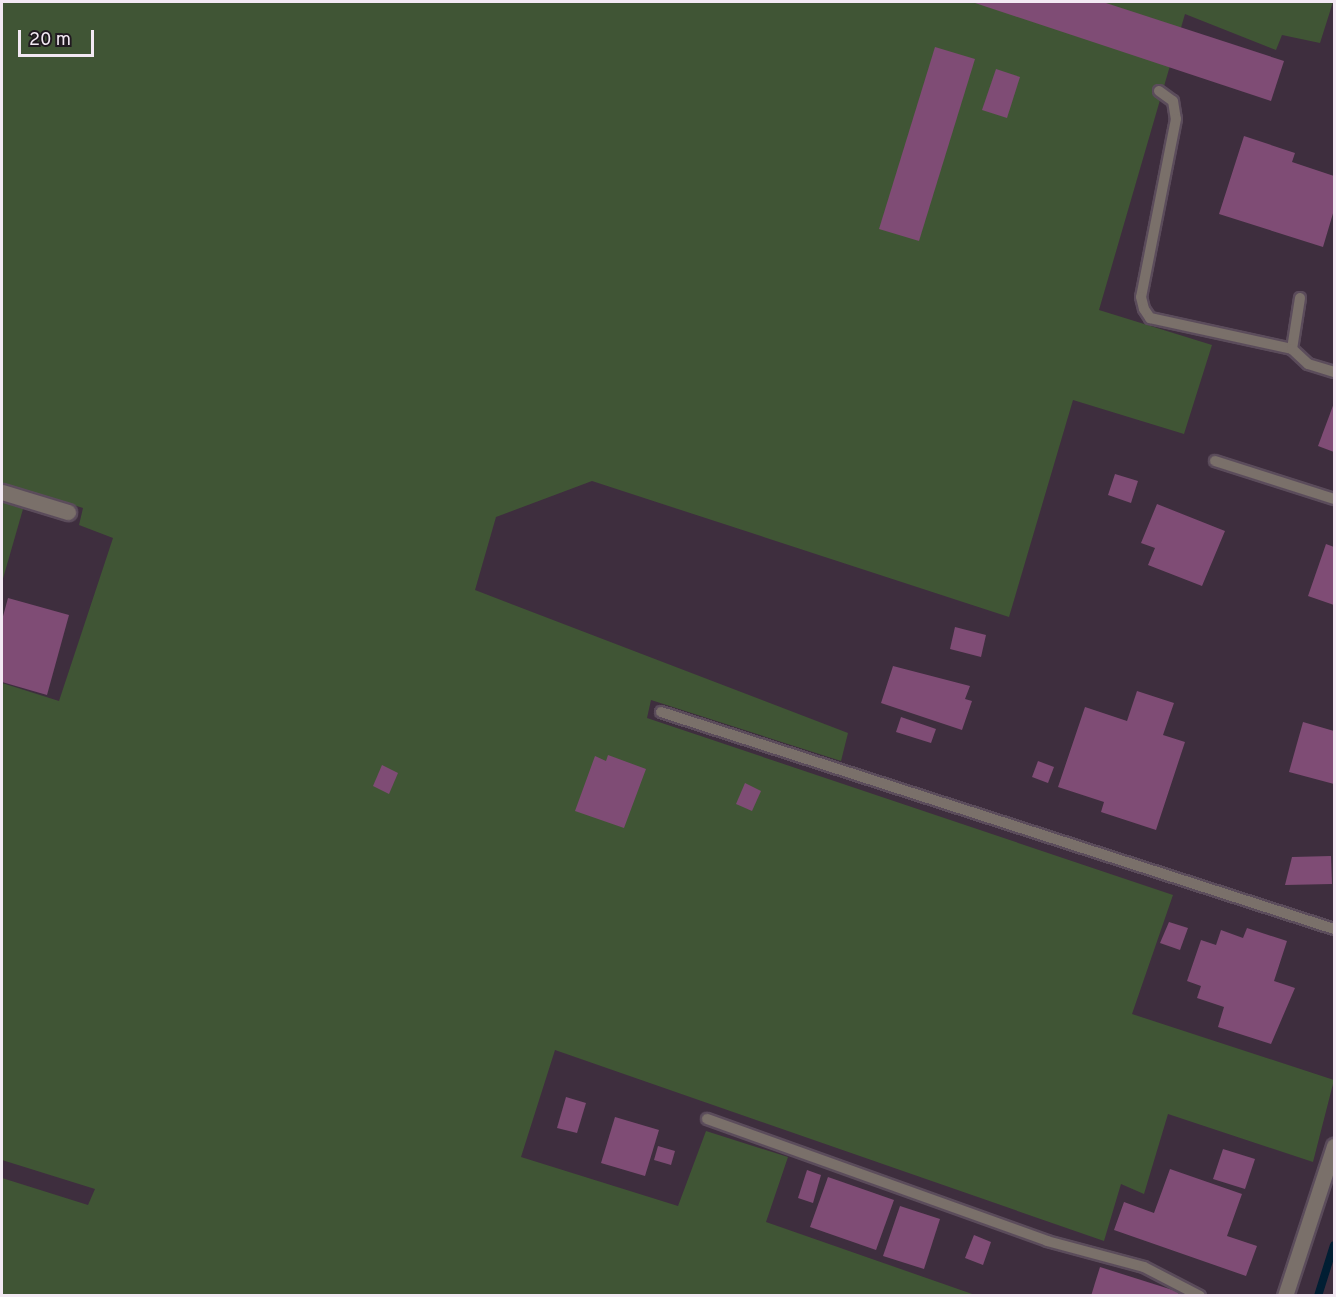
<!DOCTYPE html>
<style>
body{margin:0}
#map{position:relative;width:1336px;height:1297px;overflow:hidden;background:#3e2e3e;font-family:Overpass,sans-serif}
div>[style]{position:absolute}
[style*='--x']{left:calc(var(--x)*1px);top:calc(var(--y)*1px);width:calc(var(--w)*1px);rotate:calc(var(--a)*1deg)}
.green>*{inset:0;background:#405535}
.stream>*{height:8px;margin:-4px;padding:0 4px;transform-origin:4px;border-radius:4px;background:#011e33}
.building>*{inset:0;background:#7f4c75}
.roads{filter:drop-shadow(2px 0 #5b4c5b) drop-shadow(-2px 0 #5b4c5b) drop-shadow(0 2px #5b4c5b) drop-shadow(0 -2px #5b4c5b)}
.lane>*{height:10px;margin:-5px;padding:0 5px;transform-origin:5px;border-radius:5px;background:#7a706a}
.street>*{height:15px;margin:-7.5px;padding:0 7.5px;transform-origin:7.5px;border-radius:7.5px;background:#7a706a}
span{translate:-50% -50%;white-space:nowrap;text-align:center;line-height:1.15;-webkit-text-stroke:4.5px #201920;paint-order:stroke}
.frame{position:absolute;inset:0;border:3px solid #f3e9f4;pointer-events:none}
.scale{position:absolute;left:18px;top:30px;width:76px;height:27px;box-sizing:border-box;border:3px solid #f3e9f4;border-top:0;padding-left:8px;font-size:18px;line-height:21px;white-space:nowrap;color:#f3e9f4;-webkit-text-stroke:4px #201920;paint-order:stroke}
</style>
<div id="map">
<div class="green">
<div style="clip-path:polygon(2px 2px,1333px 2px,1320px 43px,1282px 35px,1276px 50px,1185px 14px,1099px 310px,1212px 345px,1184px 434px,1073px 400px,1009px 617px,592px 481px,496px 517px,475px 590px,848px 733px,841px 761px,651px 700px,647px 718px,1173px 895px,1132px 1014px,1334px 1080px,1313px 1162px,1168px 1114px,1144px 1194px,1121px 1184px,1104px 1241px,555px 1050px,521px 1157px,678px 1206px,706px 1131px,788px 1157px,766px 1222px,978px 1296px,2px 1295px,2px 1178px,88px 1205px,95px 1189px,2px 1160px,2px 683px,59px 701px,113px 538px,79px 525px,83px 508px,2px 483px)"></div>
<div style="clip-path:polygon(2px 502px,23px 509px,2px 582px)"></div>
</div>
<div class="stream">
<div style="--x:1318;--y:1296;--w:53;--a:-72.6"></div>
</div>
<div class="building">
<div style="clip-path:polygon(972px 2px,1103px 2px,1284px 61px,1271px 101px)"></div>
<div style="clip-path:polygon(935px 47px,975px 59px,919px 241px,879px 229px)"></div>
<div style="clip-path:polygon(996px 69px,1020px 77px,1007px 118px,982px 110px)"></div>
<div style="clip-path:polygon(1244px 136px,1295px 153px,1292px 162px,1334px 176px,1334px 210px,1323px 247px,1219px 214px)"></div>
<div style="clip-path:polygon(1334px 403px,1334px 452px,1318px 446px)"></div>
<div style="clip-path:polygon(1115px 474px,1138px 481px,1131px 503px,1108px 495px)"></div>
<div style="clip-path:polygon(1157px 504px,1225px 531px,1202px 586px,1148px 565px,1155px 548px,1141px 543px)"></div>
<div style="clip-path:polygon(1326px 544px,1334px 547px,1334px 605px,1308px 596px)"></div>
<div style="clip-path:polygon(8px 598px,69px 615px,47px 695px,2px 682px,2px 620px)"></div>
<div style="clip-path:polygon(955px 627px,986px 635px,981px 657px,950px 649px)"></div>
<div style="clip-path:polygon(893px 666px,970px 686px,965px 699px,972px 701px,962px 730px,881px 703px)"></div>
<div style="clip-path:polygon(1137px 691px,1174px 703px,1163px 735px,1185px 742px,1156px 830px,1101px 812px,1104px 802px,1058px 787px,1085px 707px,1127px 721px)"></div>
<div style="clip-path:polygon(901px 717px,936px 729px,931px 743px,896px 732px)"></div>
<div style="clip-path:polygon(1303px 722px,1334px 731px,1334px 784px,1289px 772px)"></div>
<div style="clip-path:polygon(608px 755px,646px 769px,624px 828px,575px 811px,595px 756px,606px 761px)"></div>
<div style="clip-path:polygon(1038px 761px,1054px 767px,1048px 783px,1032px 777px)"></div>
<div style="clip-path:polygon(382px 765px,398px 773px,389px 794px,373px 786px)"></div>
<div style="clip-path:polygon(745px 783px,761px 791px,752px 811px,736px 804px)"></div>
<div style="clip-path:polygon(1331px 856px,1332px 884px,1285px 885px,1292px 857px)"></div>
<div style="clip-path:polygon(1169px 922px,1188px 928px,1180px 950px,1160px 943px)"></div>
<div style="clip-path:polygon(1247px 928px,1287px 941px,1274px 981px,1295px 988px,1271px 1044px,1218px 1027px,1224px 1007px,1197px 998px,1201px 986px,1187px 981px,1201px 940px,1216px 945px,1221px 930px,1243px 938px)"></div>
<div style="clip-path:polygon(566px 1097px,586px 1103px,577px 1133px,557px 1128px)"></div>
<div style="clip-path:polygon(615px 1117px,659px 1130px,645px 1176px,601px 1163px)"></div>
<div style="clip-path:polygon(658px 1146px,675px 1151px,671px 1165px,654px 1160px)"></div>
<div style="clip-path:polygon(1223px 1149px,1255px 1159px,1245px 1189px,1213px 1179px)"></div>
<div style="clip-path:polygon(1170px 1169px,1242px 1194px,1227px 1236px,1257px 1246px,1246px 1276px,1114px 1230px,1124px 1202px,1154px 1213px)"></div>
<div style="clip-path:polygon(807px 1170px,821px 1175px,813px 1203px,798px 1198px)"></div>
<div style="clip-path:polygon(828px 1177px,894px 1200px,876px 1250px,810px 1227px)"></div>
<div style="clip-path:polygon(900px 1206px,940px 1219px,924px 1269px,883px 1256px)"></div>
<div style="clip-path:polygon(974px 1235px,991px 1242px,983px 1265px,965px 1258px)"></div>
<div style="clip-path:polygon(1100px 1267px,1179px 1292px,1178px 1296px,1091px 1296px)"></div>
</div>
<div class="roads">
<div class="lane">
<div style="--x:1159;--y:91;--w:17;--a:36"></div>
<div style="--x:1173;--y:101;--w:18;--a:81"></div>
<div style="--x:1176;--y:119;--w:181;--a:101.1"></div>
<div style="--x:1141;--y:297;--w:12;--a:76"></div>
<div style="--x:1144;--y:309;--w:11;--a:56"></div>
<div style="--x:1150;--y:318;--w:145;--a:12.3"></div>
<div style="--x:1300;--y:298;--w:52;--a:98.9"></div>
<div style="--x:1292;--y:349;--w:22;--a:43"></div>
<div style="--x:1308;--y:364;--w:27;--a:17"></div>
<div style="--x:1215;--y:461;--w:125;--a:17.7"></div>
<div style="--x:661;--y:712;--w:707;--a:17.87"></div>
<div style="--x:707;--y:1119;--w:361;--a:19.7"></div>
<div style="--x:1047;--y:1241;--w:100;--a:15"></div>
<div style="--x:1144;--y:1267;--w:63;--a:27.4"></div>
</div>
<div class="street">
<div style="--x:2;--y:492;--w:69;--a:16.9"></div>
<div style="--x:1285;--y:1296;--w:158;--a:-71.9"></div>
</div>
</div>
<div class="frame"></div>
<div class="scale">20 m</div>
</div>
